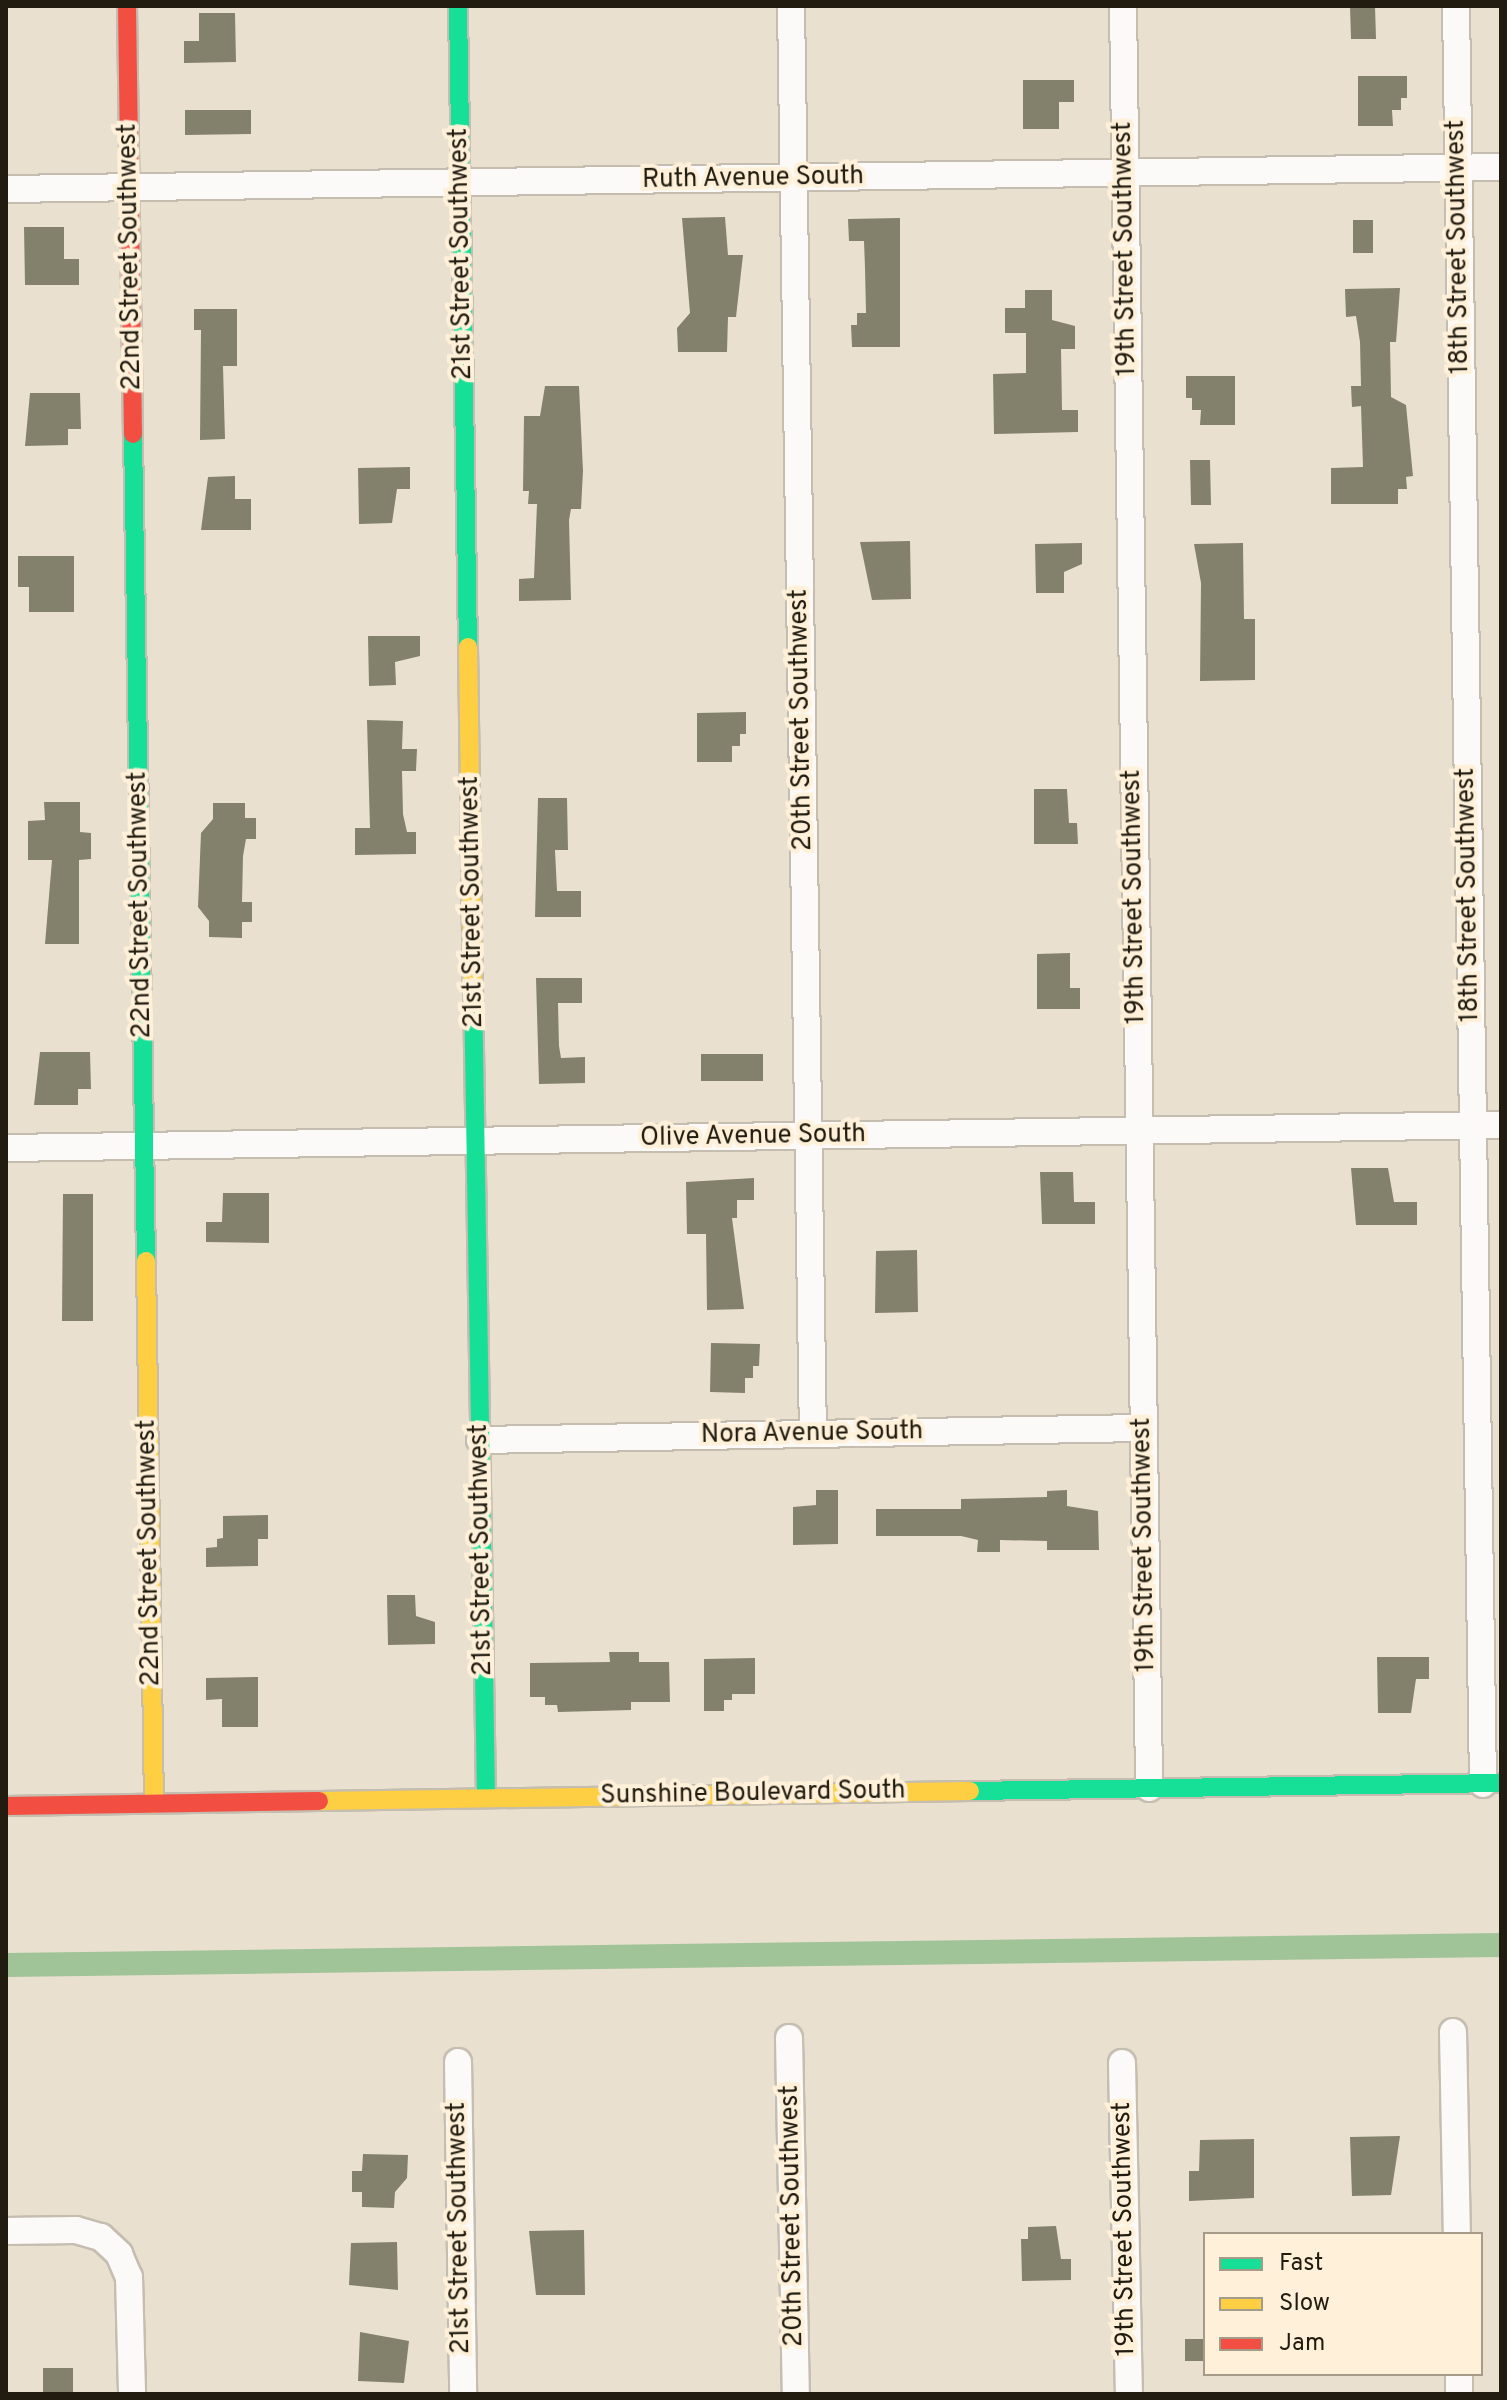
<!DOCTYPE html>
<style>
body{margin:0}
#map{position:relative;width:1507px;height:2400px;overflow:hidden;background:#eae0d0;font-family:Overpass,sans-serif}
div>[style]{position:absolute}
[style*='--x']{left:calc(var(--x)*1px);top:calc(var(--y)*1px);width:calc(var(--w)*1px);rotate:calc(var(--a)*1deg)}
.canal>*{height:24px;margin:-12px;padding:0 12px;transform-origin:12px;border-radius:12px;background:#a0c498}
.building>*{inset:0;background:#83806c}
.roads{filter:drop-shadow(2px 0 #c4bdb0) drop-shadow(-2px 0 #c4bdb0) drop-shadow(0 2px #c4bdb0) drop-shadow(0 -2px #c4bdb0)}
.street>*{height:26px;margin:-13px;padding:0 13px;transform-origin:13px;border-radius:13px;background:#fcfaf8}
.fast>*{height:18px;margin:-9px;padding:0 9px;transform-origin:9px;border-radius:9px;background:#16e098}
.slow>*{height:18px;margin:-9px;padding:0 9px;transform-origin:9px;border-radius:9px;background:#ffcf43}
.jam>*{height:18px;margin:-9px;padding:0 9px;transform-origin:9px;border-radius:9px;background:#f24e42}
span{translate:-50% -50%;white-space:nowrap;text-align:center;line-height:1.15;-webkit-text-stroke:8px #fff1d9;paint-order:stroke}
.street-label{font-size:26px;color:#211b10}
.frame{position:absolute;inset:0;border:8px solid #211b10;pointer-events:none}
.legend{position:absolute;left:1203px;top:2232px;width:280px;height:144px;box-sizing:border-box;background:#fff1d9;border:2px solid #a69b89;margin:0;padding:10px 14px;list-style:none;font-size:24px;color:#211b10}
.legend li{display:flex;align-items:center;gap:16px;height:40px}
.legend b{width:40px;border:2px solid #a69b89}
</style>
<div id="map">
<div class="canal">
<div style="--x:6;--y:1965;--w:1495;--a:-0.77"></div>
</div>
<div class="building">
<div style="clip-path:polygon(1350px 6px,1375px 6px,1376px 39px,1351px 39px)"></div>
<div style="clip-path:polygon(199px 13px,235px 13px,236px 62px,184px 63px,184px 41px,199px 41px)"></div>
<div style="clip-path:polygon(1358px 76px,1407px 76px,1407px 98px,1401px 98px,1401px 110px,1392px 110px,1393px 126px,1358px 126px)"></div>
<div style="clip-path:polygon(1023px 80px,1074px 80px,1074px 102px,1059px 102px,1059px 129px,1023px 129px)"></div>
<div style="clip-path:polygon(185px 110px,251px 110px,251px 134px,185px 135px)"></div>
<div style="clip-path:polygon(725px 217px,728px 255px,743px 255px,736px 317px,728px 317px,727px 352px,678px 352px,677px 328px,690px 313px,682px 218px)"></div>
<div style="clip-path:polygon(900px 218px,900px 347px,852px 347px,851px 325px,857px 325px,857px 313px,866px 313px,865px 268px,864px 241px,849px 241px,848px 219px)"></div>
<div style="clip-path:polygon(1353px 220px,1373px 220px,1373px 253px,1353px 253px)"></div>
<div style="clip-path:polygon(24px 227px,64px 227px,64px 259px,79px 259px,79px 285px,25px 285px)"></div>
<div style="clip-path:polygon(1400px 288px,1396px 342px,1390px 342px,1391px 397px,1406px 405px,1413px 476px,1406px 477px,1407px 489px,1398px 489px,1398px 504px,1331px 504px,1331px 468px,1363px 467px,1361px 406px,1352px 407px,1351px 386px,1361px 386px,1360px 342px,1356px 316px,1346px 317px,1345px 289px)"></div>
<div style="clip-path:polygon(1025px 290px,1052px 290px,1052px 320px,1075px 326px,1075px 349px,1061px 349px,1062px 410px,1078px 410px,1078px 432px,994px 434px,993px 374px,1026px 373px,1026px 333px,1005px 333px,1005px 308px,1025px 308px)"></div>
<div style="clip-path:polygon(194px 309px,237px 309px,237px 366px,223px 366px,225px 439px,200px 440px,201px 330px,194px 330px)"></div>
<div style="clip-path:polygon(1186px 376px,1235px 376px,1235px 425px,1200px 425px,1201px 410px,1192px 410px,1192px 398px,1186px 398px)"></div>
<div style="clip-path:polygon(545px 386px,579px 386px,583px 471px,581px 509px,571px 509px,569px 520px,571px 600px,519px 601px,519px 579px,534px 578px,537px 504px,528px 504px,529px 491px,523px 491px,524px 416px,540px 416px)"></div>
<div style="clip-path:polygon(30px 393px,80px 393px,81px 429px,68px 429px,68px 445px,25px 446px)"></div>
<div style="clip-path:polygon(1190px 460px,1210px 460px,1211px 505px,1191px 505px)"></div>
<div style="clip-path:polygon(410px 467px,410px 489px,397px 489px,392px 523px,359px 524px,358px 468px)"></div>
<div style="clip-path:polygon(235px 476px,235px 499px,251px 499px,251px 530px,201px 530px,208px 477px)"></div>
<div style="clip-path:polygon(910px 541px,911px 599px,872px 600px,860px 542px)"></div>
<div style="clip-path:polygon(1082px 543px,1082px 564px,1064px 572px,1064px 593px,1036px 593px,1035px 544px)"></div>
<div style="clip-path:polygon(1243px 543px,1244px 619px,1255px 619px,1255px 680px,1200px 681px,1201px 583px,1194px 544px)"></div>
<div style="clip-path:polygon(18px 556px,74px 556px,74px 612px,29px 612px,29px 587px,18px 587px)"></div>
<div style="clip-path:polygon(368px 636px,420px 636px,420px 656px,395px 662px,396px 685px,369px 686px)"></div>
<div style="clip-path:polygon(746px 712px,746px 734px,740px 734px,740px 746px,732px 746px,732px 762px,697px 762px,697px 713px)"></div>
<div style="clip-path:polygon(367px 720px,403px 721px,402px 749px,417px 749px,416px 771px,402px 771px,403px 814px,407px 832px,416px 832px,416px 854px,355px 855px,355px 828px,370px 828px)"></div>
<div style="clip-path:polygon(1034px 789px,1067px 789px,1069px 823px,1077px 823px,1078px 844px,1034px 844px)"></div>
<div style="clip-path:polygon(538px 798px,567px 798px,568px 850px,555px 850px,557px 891px,581px 891px,581px 917px,535px 917px)"></div>
<div style="clip-path:polygon(44px 802px,80px 802px,80px 832px,91px 833px,91px 859px,79px 860px,79px 944px,45px 944px,52px 860px,28px 860px,28px 821px,45px 820px)"></div>
<div style="clip-path:polygon(213px 803px,245px 803px,245px 818px,256px 818px,256px 839px,246px 839px,243px 856px,242px 902px,252px 902px,252px 922px,242px 922px,242px 938px,209px 937px,209px 921px,198px 907px,201px 833px,213px 819px)"></div>
<div style="clip-path:polygon(1070px 953px,1070px 988px,1080px 988px,1080px 1009px,1037px 1009px,1037px 954px)"></div>
<div style="clip-path:polygon(536px 978px,582px 978px,582px 1003px,558px 1003px,559px 1046px,561px 1058px,585px 1057px,585px 1083px,539px 1084px)"></div>
<div style="clip-path:polygon(40px 1052px,90px 1052px,91px 1089px,78px 1089px,78px 1105px,34px 1105px)"></div>
<div style="clip-path:polygon(701px 1054px,763px 1054px,763px 1081px,701px 1081px)"></div>
<div style="clip-path:polygon(1351px 1168px,1388px 1168px,1394px 1202px,1417px 1202px,1417px 1225px,1356px 1225px)"></div>
<div style="clip-path:polygon(1040px 1172px,1073px 1172px,1074px 1202px,1095px 1202px,1095px 1224px,1042px 1224px)"></div>
<div style="clip-path:polygon(754px 1178px,754px 1200px,737px 1200px,737px 1218px,732px 1218px,744px 1309px,707px 1310px,706px 1234px,687px 1234px,686px 1182px)"></div>
<div style="clip-path:polygon(223px 1193px,269px 1193px,269px 1243px,206px 1242px,206px 1222px,222px 1222px)"></div>
<div style="clip-path:polygon(63px 1194px,93px 1194px,93px 1321px,62px 1321px)"></div>
<div style="clip-path:polygon(917px 1250px,918px 1312px,875px 1313px,876px 1251px)"></div>
<div style="clip-path:polygon(711px 1343px,760px 1344px,759px 1366px,753px 1366px,753px 1378px,745px 1378px,745px 1393px,710px 1392px)"></div>
<div style="clip-path:polygon(816px 1490px,838px 1490px,838px 1544px,793px 1545px,793px 1507px,816px 1505px)"></div>
<div style="clip-path:polygon(1067px 1490px,1067px 1506px,1098px 1511px,1099px 1550px,1047px 1550px,1047px 1541px,1000px 1540px,1000px 1552px,977px 1552px,978px 1540px,961px 1536px,876px 1536px,876px 1509px,961px 1509px,961px 1499px,1047px 1497px,1047px 1491px)"></div>
<div style="clip-path:polygon(268px 1515px,268px 1539px,258px 1539px,258px 1566px,206px 1567px,206px 1548px,217px 1547px,217px 1539px,223px 1538px,223px 1516px)"></div>
<div style="clip-path:polygon(387px 1595px,415px 1595px,416px 1616px,435px 1622px,435px 1644px,388px 1645px)"></div>
<div style="clip-path:polygon(609px 1652px,639px 1652px,639px 1662px,669px 1662px,670px 1702px,631px 1702px,631px 1710px,558px 1712px,557px 1705px,545px 1705px,545px 1697px,530px 1697px,530px 1663px,610px 1662px)"></div>
<div style="clip-path:polygon(1377px 1657px,1429px 1657px,1429px 1679px,1416px 1679px,1411px 1713px,1378px 1713px)"></div>
<div style="clip-path:polygon(755px 1658px,755px 1694px,732px 1694px,732px 1700px,724px 1700px,724px 1711px,704px 1711px,704px 1659px)"></div>
<div style="clip-path:polygon(258px 1677px,258px 1727px,222px 1727px,222px 1699px,206px 1700px,206px 1678px)"></div>
<div style="clip-path:polygon(1400px 2136px,1391px 2195px,1352px 2196px,1350px 2137px)"></div>
<div style="clip-path:polygon(1254px 2139px,1254px 2198px,1189px 2201px,1189px 2171px,1199px 2171px,1200px 2140px)"></div>
<div style="clip-path:polygon(363px 2154px,408px 2155px,407px 2178px,395px 2192px,394px 2208px,362px 2207px,362px 2192px,352px 2192px,352px 2171px,362px 2171px)"></div>
<div style="clip-path:polygon(1056px 2226px,1061px 2259px,1071px 2259px,1071px 2280px,1022px 2281px,1021px 2239px,1028px 2239px,1028px 2227px)"></div>
<div style="clip-path:polygon(584px 2230px,585px 2295px,536px 2295px,529px 2231px)"></div>
<div style="clip-path:polygon(397px 2242px,398px 2290px,349px 2285px,351px 2243px)"></div>
<div style="clip-path:polygon(360px 2332px,409px 2341px,404px 2383px,358px 2381px)"></div>
<div style="clip-path:polygon(1185px 2339px,1205px 2339px,1205px 2361px,1185px 2361px)"></div>
<div style="clip-path:polygon(43px 2368px,73px 2368px,73px 2394px,43px 2394px)"></div>
</div>
<div class="roads">
<div class="street">
<div style="--x:791;--y:6;--w:1428;--a:89.12"></div>
<div style="--x:1123;--y:6;--w:1782;--a:89.16"></div>
<div style="--x:1456;--y:6;--w:1778;--a:89.13"></div>
<div style="--x:6;--y:189;--w:1495;--a:-0.84"></div>
<div style="--x:6;--y:1148;--w:1495;--a:-0.88"></div>
<div style="--x:480;--y:1440;--w:663;--a:-1.04"></div>
<div style="--x:1453;--y:2032;--w:202;--a:88.9"></div>
<div style="--x:789;--y:2038;--w:356;--a:88.9"></div>
<div style="--x:458;--y:2062;--w:332;--a:89.1"></div>
<div style="--x:1122;--y:2063;--w:331;--a:88.8"></div>
<div style="--x:6;--y:2231;--w:70;--a:-0.8"></div>
<div style="--x:76;--y:2230;--w:26;--a:16"></div>
<div style="--x:101;--y:2237;--w:25;--a:43"></div>
<div style="--x:119;--y:2254;--w:25;--a:67"></div>
<div style="--x:129;--y:2277;--w:117;--a:88.5"></div>
<div style="--x:1459;--y:2374;--w:20;--a:90"></div>
</div>
<div class="fast">
<div style="--x:458;--y:6;--w:641;--a:89.11"></div>
<div style="--x:133;--y:434;--w:827;--a:89.1"></div>
<div style="--x:473;--y:986;--w:812;--a:89.08"></div>
<div style="--x:970;--y:1791;--w:531;--a:-0.86"></div>
</div>
<div class="slow">
<div style="--x:468;--y:647;--w:339;--a:89.2"></div>
<div style="--x:146;--y:1261;--w:543;--a:89.16"></div>
<div style="--x:319;--y:1801;--w:651;--a:-0.88"></div>
</div>
<div class="jam">
<div style="--x:127;--y:6;--w:428;--a:89.2"></div>
<div style="--x:6;--y:1806;--w:313;--a:-0.9"></div>
</div>
</div>
<div class="street-label">
<span style="left:753px;top:179px;rotate:-1deg">Ruth Avenue South</span>
<span style="left:1459px;top:247px;rotate:-91deg">18th Street Southwest</span>
<span style="left:1126px;top:249px;rotate:-91deg">19th Street Southwest</span>
<span style="left:462px;top:254px;rotate:-91deg">21st Street Southwest</span>
<span style="left:131px;top:257px;rotate:-91deg">22nd Street Southwest</span>
<span style="left:802px;top:720px;rotate:-91deg">20th Street Southwest</span>
<span style="left:1469px;top:895px;rotate:-91deg">18th Street Southwest</span>
<span style="left:1135px;top:897px;rotate:-91deg">19th Street Southwest</span>
<span style="left:473px;top:902px;rotate:-91deg">21st Street Southwest</span>
<span style="left:141px;top:905px;rotate:-91deg">22nd Street Southwest</span>
<span style="left:753px;top:1137px;rotate:-1deg">Olive Avenue South</span>
<span style="left:812px;top:1434px;rotate:-1deg">Nora Avenue South</span>
<span style="left:1145px;top:1545px;rotate:-91deg">19th Street Southwest</span>
<span style="left:482px;top:1550px;rotate:-91deg">21st Street Southwest</span>
<span style="left:150px;top:1553px;rotate:-91deg">22nd Street Southwest</span>
<span style="left:753px;top:1794px;rotate:-1deg">Sunshine Boulevard South</span>
<span style="left:793px;top:2216px;rotate:-91deg">20th Street Southwest</span>
<span style="left:460px;top:2228px;rotate:-91deg">21st Street Southwest</span>
<span style="left:1125px;top:2229px;rotate:-91deg">19th Street Southwest</span>
</div>
<div class="frame"></div>
<ul class="legend">
<li><b style="height:10px;background:#16e098"></b>Fast</li>
<li><b style="height:10px;background:#ffcf43"></b>Slow</li>
<li><b style="height:10px;background:#f24e42"></b>Jam</li>
</ul>
</div>
